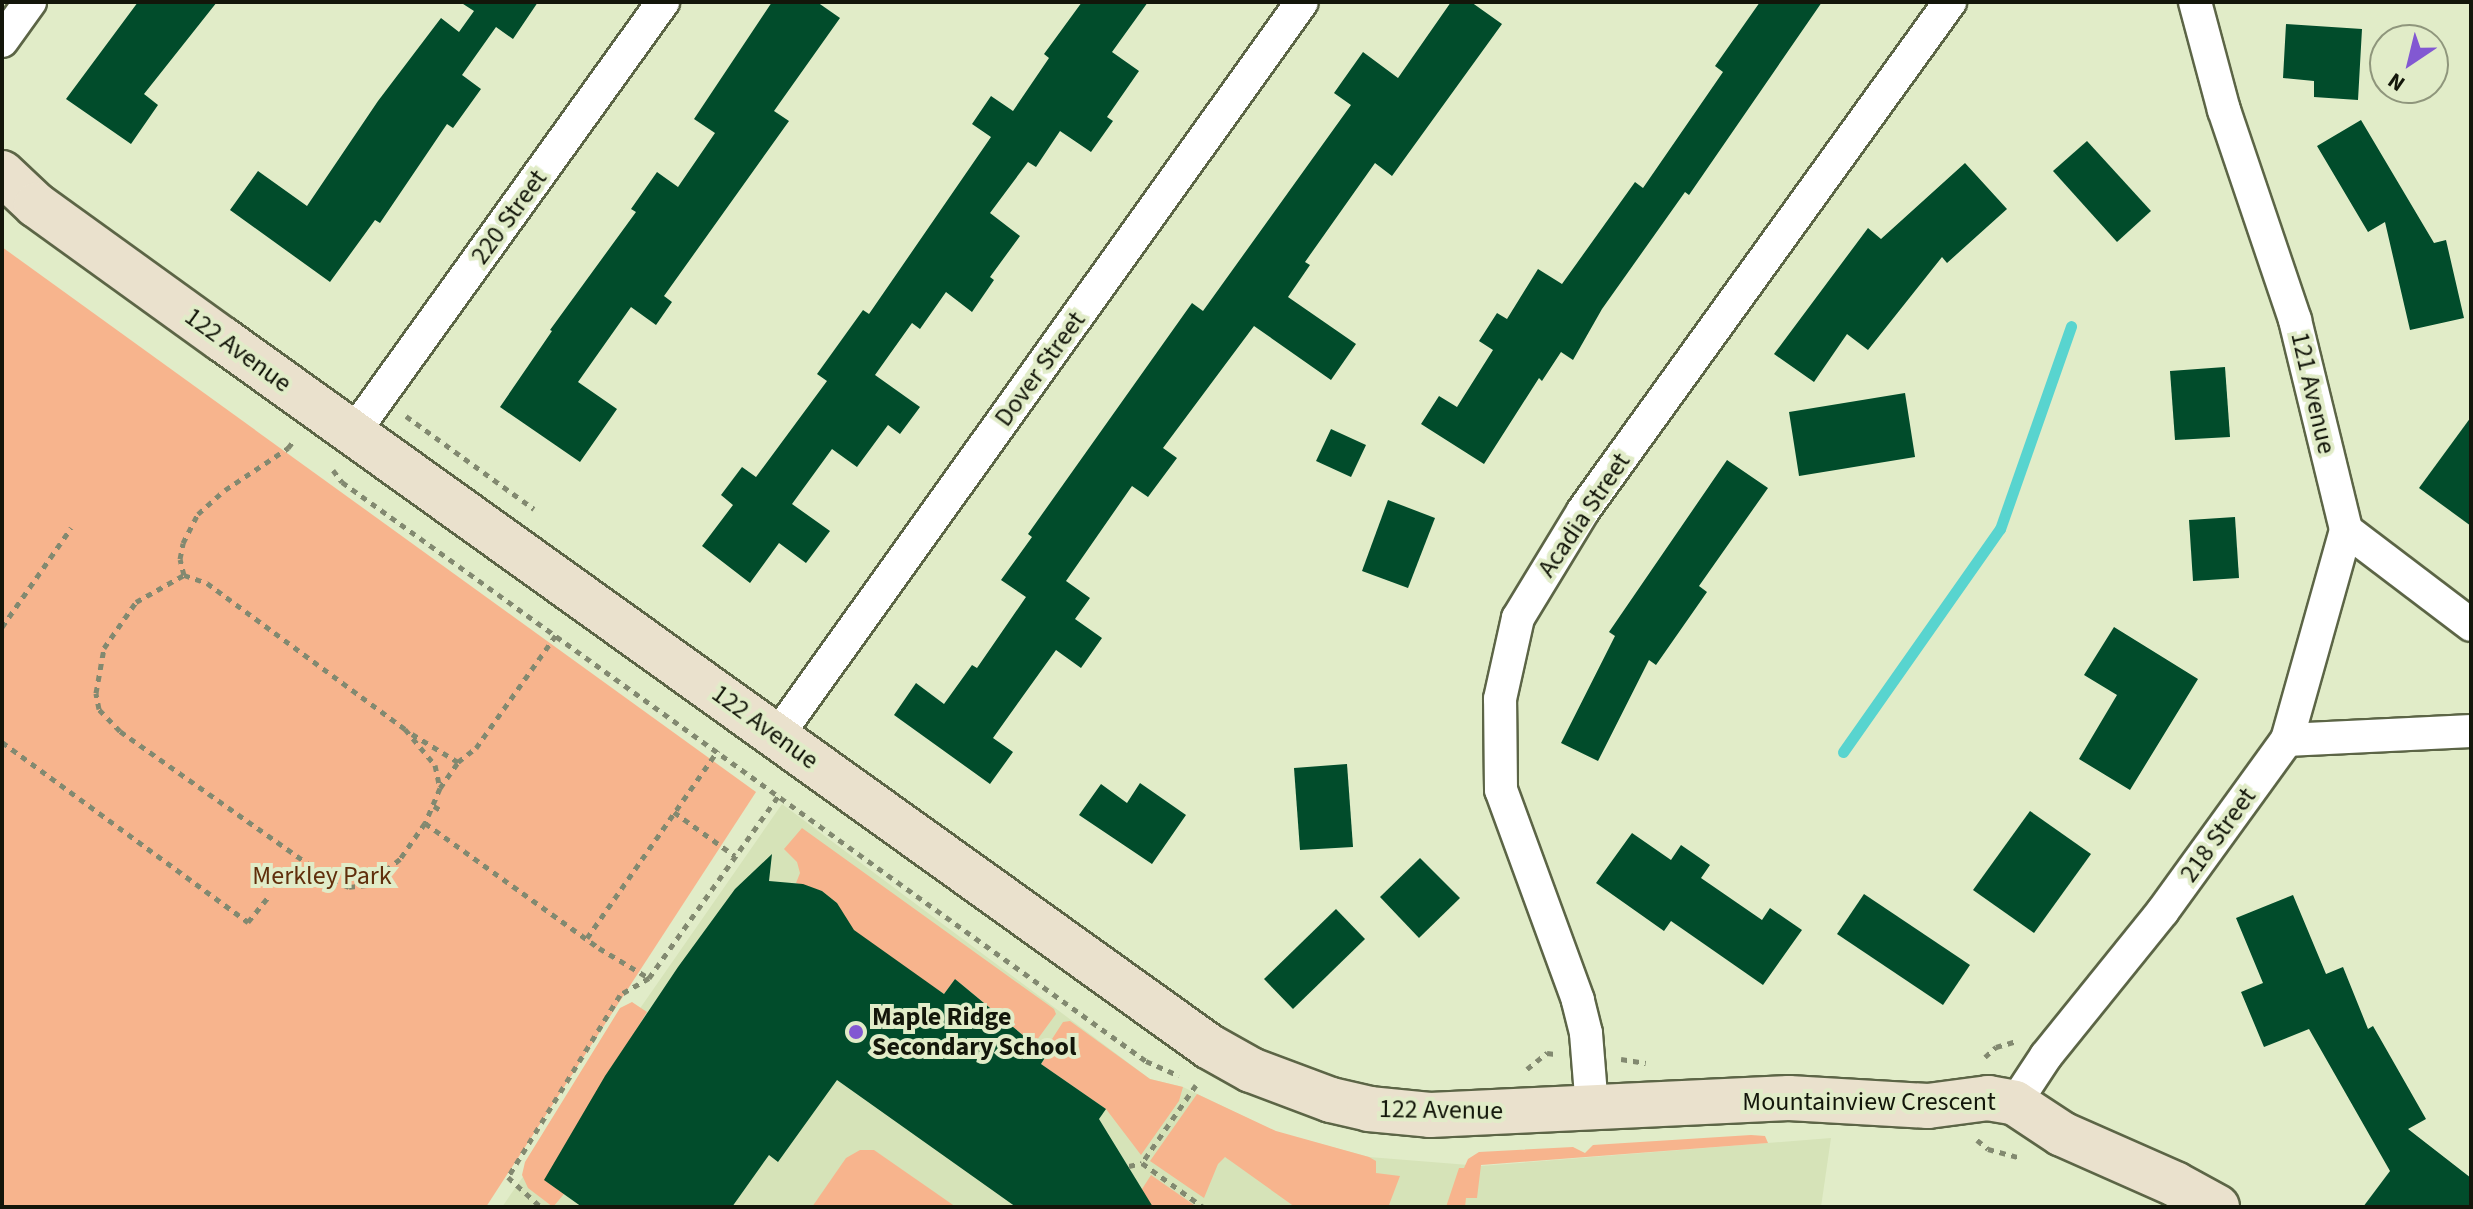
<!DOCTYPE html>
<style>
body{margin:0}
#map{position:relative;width:2473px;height:1209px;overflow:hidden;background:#e1ecc8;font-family:"Source Sans 3",sans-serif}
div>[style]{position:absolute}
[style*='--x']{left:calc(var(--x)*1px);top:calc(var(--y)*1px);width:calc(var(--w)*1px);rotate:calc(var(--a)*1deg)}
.built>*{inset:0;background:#d6e3b8}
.green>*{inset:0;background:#f7b48d}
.stream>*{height:11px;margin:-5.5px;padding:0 5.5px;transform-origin:5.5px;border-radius:5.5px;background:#58d4cf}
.building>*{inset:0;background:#014c2b}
.path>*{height:5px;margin-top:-2.5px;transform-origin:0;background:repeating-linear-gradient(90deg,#828970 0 6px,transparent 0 12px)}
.roads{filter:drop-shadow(2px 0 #5c6546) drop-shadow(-2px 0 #5c6546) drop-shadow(0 2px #5c6546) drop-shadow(0 -2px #5c6546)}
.street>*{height:32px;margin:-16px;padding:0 16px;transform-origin:16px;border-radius:16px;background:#fff}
.secondary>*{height:44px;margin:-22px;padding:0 22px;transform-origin:22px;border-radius:22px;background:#eae1cd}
.dots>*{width:22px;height:22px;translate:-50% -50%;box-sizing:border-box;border:4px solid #e1ecc8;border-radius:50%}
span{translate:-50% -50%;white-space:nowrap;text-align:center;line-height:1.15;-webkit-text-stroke:8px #e1ecc8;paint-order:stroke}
.street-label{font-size:26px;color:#13160a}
.park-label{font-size:26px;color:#602f0c}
.poi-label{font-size:26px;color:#13160a;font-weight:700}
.left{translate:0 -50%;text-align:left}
.frame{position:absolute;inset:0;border:4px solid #13160a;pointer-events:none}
.north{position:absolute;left:2369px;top:24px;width:80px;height:80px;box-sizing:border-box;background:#e1ecc8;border:2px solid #8f967c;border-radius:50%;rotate:215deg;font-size:22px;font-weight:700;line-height:32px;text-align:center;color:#13160a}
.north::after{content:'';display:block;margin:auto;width:28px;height:36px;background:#8258d2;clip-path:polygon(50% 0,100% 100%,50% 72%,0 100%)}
</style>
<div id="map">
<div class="built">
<div style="clip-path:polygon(782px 804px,1150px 1079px,1183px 1087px,1276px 1132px,1369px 1157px,1481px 1166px,1831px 1138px,1821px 1207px,502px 1207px)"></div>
</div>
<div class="green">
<div style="clip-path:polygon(2px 247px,756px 792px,486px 1207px,2px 1207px)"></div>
<div style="clip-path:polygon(802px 828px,1054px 1009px,1056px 1014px,1034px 1044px,955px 979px,944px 994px,853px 934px,837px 903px,822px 891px,796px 883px,800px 873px,797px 862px,784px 849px)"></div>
<div style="clip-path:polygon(632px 1002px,647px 1012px,545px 1180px,564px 1194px,553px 1207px,528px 1188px,522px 1175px,525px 1162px,620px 1008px)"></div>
<div style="clip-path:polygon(1070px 1021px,1150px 1079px,1183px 1087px,1179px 1101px,1141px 1155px,1106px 1109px,1041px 1064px,1046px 1057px,1043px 1053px,1063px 1022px)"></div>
<div style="clip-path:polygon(1197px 1094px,1276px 1131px,1369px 1157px,1376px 1161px,1376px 1173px,1400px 1176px,1389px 1205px,1295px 1207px,1225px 1157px,1218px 1164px,1204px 1198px,1150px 1161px)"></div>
<div style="clip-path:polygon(1751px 1135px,1765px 1136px,1768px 1143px,1481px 1165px,1477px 1198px,1466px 1198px,1465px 1207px,1446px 1207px,1459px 1168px,1464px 1168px,1468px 1159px,1479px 1152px,1573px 1147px,1585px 1153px,1593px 1145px)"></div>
<div style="clip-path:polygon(860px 1150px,874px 1150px,956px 1207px,812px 1207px,846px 1158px)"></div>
<div style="clip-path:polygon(1151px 1175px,1197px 1207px,1152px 1207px,1137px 1197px)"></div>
</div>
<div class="stream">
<div style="--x:1843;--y:752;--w:273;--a:-54.9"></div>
<div style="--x:2000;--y:529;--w:215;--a:-70.7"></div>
</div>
<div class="building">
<div style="clip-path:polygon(138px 2px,217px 2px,144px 94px,158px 105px,131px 144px,66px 99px)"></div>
<div style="clip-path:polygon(460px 2px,538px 2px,513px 39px,496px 27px,462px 75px,481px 89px,453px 128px,447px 124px,380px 223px,375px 220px,330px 282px,230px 210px,258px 171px,307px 206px,378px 101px,441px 18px,459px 32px,474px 11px)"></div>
<div style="clip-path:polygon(772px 2px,817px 2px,840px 18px,774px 111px,789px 121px,664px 296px,672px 302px,656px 325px,631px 307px,578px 382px,617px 409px,580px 462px,500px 407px,552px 331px,550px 330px,636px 212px,631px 209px,657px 172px,678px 187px,715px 133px,694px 119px)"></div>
<div style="clip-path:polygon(1082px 2px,1148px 2px,1112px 52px,1139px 71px,1107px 117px,1113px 121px,1091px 152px,1060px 131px,1036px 167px,1028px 162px,990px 213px,1020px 236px,990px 277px,994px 280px,972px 312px,946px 292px,920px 329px,912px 323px,875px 375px,920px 407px,900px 434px,888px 425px,857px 467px,832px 449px,792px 504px,830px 531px,806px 563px,779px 543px,750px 583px,702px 546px,733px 505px,721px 495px,742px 467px,756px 477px,827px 381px,817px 374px,863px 310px,869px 314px,991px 137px,972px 124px,991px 96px,1013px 111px,1049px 58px,1044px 54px)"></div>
<div style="clip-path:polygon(1451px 2px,1471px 2px,1502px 24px,1392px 176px,1375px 163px,1305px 262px,1310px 265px,1288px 297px,1356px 344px,1331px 380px,1254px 326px,1163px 448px,1177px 458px,1148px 497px,1132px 486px,1066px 581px,1090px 598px,1075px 619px,1102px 638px,1081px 668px,1056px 650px,993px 738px,1013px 752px,990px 784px,894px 715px,916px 683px,944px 704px,972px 665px,977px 668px,1026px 597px,1001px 580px,1032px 537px,1028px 534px,1192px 303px,1203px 311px,1351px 105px,1334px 93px,1363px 52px,1398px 78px)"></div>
<div style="clip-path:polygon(1760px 2px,1822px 2px,1689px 195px,1685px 192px,1602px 309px,1573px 360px,1561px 352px,1542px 381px,1539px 378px,1484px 464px,1421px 424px,1439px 396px,1457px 407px,1493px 350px,1479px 341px,1497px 313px,1507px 319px,1538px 269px,1562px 284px,1635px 182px,1643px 188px,1723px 72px,1715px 66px)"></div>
<div style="clip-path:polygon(2286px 24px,2362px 29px,2358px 100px,2314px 97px,2314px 81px,2283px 78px)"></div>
<div style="clip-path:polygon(2361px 120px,2434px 243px,2446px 240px,2464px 318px,2410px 330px,2385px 222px,2368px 232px,2317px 146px)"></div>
<div style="clip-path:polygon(2087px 141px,2151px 211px,2117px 242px,2053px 171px)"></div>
<div style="clip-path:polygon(1965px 163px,2007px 209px,1947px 263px,1942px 257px,1868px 350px,1847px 334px,1814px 382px,1774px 354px,1868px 228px,1881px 239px)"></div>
<div style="clip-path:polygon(2225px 367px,2230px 437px,2175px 440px,2170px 371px)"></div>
<div style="clip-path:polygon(1905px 393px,1915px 457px,1799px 476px,1789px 412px)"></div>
<div style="clip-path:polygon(2471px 417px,2471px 526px,2419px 488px)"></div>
<div style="clip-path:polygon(1331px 429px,1366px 445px,1351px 477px,1316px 461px)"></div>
<div style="clip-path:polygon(1727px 460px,1768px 488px,1699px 586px,1707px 592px,1656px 665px,1649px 660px,1598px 761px,1561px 743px,1615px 636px,1609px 632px)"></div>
<div style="clip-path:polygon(1388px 500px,1435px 518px,1408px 588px,1362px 571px)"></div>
<div style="clip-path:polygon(2235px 517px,2239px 578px,2193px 581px,2189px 520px)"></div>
<div style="clip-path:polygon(2114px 627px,2198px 679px,2130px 790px,2079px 759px,2117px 695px,2084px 675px)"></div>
<div style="clip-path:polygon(1347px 764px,1353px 847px,1300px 850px,1294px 768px)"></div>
<div style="clip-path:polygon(1140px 783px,1186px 815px,1152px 864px,1079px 815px,1101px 784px,1127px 803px)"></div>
<div style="clip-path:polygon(2030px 811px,2091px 854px,2034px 933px,1973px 890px)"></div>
<div style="clip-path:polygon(1632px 833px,1671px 860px,1681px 845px,1710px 865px,1701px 878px,1762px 920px,1770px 908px,1802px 930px,1763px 985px,1671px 921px,1664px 931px,1596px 883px)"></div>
<div style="clip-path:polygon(772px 854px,769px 881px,803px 884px,822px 891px,837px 903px,854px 930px,944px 994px,955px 979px,1036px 1046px,1046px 1056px,1041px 1064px,1106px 1109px,1099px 1119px,1153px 1207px,1016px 1207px,837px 1080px,778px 1162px,769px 1155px,732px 1207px,582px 1207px,544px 1180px,605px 1076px,678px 967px,735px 889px)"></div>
<div style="clip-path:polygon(1420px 858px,1460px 898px,1419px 938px,1380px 897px)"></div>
<div style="clip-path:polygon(1864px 894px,1970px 965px,1943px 1005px,1837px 934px)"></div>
<div style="clip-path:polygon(2293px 895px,2326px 974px,2343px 967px,2368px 1029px,2373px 1026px,2426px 1119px,2408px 1129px,2471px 1178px,2471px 1207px,2363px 1207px,2390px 1171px,2309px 1029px,2264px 1047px,2241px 992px,2263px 983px,2236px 918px)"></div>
<div style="clip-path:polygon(1336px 909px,1365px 939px,1293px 1009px,1264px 979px)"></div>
</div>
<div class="path">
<div style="--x:406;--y:416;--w:158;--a:36"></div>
<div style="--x:333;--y:470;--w:15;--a:53"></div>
<div style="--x:342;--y:482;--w:991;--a:35.76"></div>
<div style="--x:1146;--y:1061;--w:36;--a:24"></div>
<div style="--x:184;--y:575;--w:24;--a:19"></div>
<div style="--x:207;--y:583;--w:246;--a:36.4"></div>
<div style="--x:405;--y:729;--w:47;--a:50.2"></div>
<div style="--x:435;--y:765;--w:24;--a:78"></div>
<div style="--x:440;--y:788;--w:38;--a:113"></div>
<div style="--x:425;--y:823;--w:44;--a:124.8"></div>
<div style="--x:400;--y:859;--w:42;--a:141.8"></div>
<div style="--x:367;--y:885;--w:18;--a:174"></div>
<div style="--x:349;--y:887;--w:19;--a:-159"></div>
<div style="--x:331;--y:880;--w:258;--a:-144.8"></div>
<div style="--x:120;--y:731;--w:30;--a:-134"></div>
<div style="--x:99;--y:709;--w:16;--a:-101"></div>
<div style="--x:96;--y:693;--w:46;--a:-79.9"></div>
<div style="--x:104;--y:648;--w:56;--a:-55.2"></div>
<div style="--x:136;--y:602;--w:55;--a:-29.4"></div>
<div style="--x:184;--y:575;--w:16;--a:-104"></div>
<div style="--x:180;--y:559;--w:16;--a:-79"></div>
<div style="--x:183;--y:543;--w:33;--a:-63"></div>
<div style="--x:198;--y:514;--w:36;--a:-42"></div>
<div style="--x:225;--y:490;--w:76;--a:-33.7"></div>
<div style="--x:288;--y:448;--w:11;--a:-52"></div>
<div style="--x:2;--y:627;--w:121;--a:-55.1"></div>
<div style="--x:412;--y:734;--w:54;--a:31.3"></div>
<div style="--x:458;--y:762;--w:23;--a:-38"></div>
<div style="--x:476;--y:748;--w:138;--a:-54.7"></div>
<div style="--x:2;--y:742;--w:305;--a:36.2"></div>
<div style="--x:248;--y:922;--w:33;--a:-51"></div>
<div style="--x:440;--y:788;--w:32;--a:-55"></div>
<div style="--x:434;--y:806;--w:9;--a:32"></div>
<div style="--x:674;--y:812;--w:75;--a:35.8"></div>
<div style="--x:425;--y:823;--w:214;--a:35.7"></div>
<div style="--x:599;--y:948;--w:58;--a:31"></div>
<div style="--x:649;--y:978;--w:34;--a:150"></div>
<div style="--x:620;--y:995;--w:214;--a:121.6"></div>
<div style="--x:508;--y:1177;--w:45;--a:42.3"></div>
<div style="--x:587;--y:938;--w:229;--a:-55.1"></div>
<div style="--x:649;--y:978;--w:224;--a:-54.6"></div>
<div style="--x:1985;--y:1057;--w:15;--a:-42"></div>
<div style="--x:1996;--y:1047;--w:19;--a:-16"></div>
<div style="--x:1621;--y:1059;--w:25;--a:9"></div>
<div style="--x:1527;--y:1069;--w:26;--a:-39"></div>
<div style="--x:1547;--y:1053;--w:8;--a:7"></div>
<div style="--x:1196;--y:1085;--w:95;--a:124.7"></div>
<div style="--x:1142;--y:1163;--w:75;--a:35.8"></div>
<div style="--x:1977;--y:1140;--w:14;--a:39"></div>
<div style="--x:1988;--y:1149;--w:35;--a:15"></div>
<div style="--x:1129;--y:1166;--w:13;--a:-13"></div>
</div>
<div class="roads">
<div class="street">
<div style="--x:2195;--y:2;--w:112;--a:75"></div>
<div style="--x:2224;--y:110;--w:222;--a:71.3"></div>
<div style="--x:2295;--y:320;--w:216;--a:76.3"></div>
<div style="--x:2346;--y:530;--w:157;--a:37.2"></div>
<div style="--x:2;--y:41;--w:48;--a:-54.3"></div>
<div style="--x:354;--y:432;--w:530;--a:-54.3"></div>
<div style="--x:777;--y:736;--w:902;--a:-54.43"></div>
<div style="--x:2287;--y:740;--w:184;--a:-2.8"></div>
<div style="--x:2015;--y:1103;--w:56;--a:-56.6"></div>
<div style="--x:2046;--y:1056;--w:186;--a:-51.1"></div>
<div style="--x:2163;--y:911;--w:211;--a:-54.1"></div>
<div style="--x:2287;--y:740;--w:218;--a:-74.3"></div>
<div style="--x:1592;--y:1108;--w:75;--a:-94.6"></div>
<div style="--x:1586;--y:1033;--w:34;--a:-104"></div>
<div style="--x:1578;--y:1000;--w:224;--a:-110.1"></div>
<div style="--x:1501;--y:790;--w:91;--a:-90.6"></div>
<div style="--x:1500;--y:699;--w:83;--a:-77.5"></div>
<div style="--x:1518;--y:618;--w:125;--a:-58.7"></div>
<div style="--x:1583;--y:511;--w:628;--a:-54.21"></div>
</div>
<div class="secondary">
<div style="--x:2;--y:173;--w:47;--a:43.3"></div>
<div style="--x:36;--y:205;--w:229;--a:35.8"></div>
<div style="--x:222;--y:339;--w:1215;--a:35.63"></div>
<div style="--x:1210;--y:1047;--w:47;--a:29.3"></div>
<div style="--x:1251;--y:1070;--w:85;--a:20.6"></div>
<div style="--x:1331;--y:1100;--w:39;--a:13"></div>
<div style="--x:1369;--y:1109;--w:61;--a:5.6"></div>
<div style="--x:1430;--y:1115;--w:359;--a:-2.7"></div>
<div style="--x:1789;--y:1098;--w:139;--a:3.3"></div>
<div style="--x:1928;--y:1106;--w:61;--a:-7.6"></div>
<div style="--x:1988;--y:1098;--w:27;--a:10"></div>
<div style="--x:2015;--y:1103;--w:56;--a:33.4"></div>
<div style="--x:2062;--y:1134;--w:124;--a:23.9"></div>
<div style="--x:2175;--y:1184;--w:48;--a:28.7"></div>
</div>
</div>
<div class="dots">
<div style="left:856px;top:1032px;background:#8258d2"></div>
</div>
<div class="street-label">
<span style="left:509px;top:217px;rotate:-54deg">220 Street</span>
<span style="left:238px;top:350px;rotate:36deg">122 Avenue</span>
<span style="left:1040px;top:369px;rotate:-54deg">Dover Street</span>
<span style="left:2313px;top:393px;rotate:77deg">121 Avenue</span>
<span style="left:1584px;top:515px;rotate:-56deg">Acadia Street</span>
<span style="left:765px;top:727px;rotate:36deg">122 Avenue</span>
<span style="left:2218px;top:835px;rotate:-54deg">218 Street</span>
<span style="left:1869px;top:1102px">Mountainview Crescent</span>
<span style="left:1441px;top:1110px;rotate:1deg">122 Avenue</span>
</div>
<div class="park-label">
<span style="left:322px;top:876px">Merkley Park</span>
</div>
<div class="poi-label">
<span class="left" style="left:872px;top:1032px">Maple Ridge<br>Secondary School</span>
</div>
<div class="frame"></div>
<div class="north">N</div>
</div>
